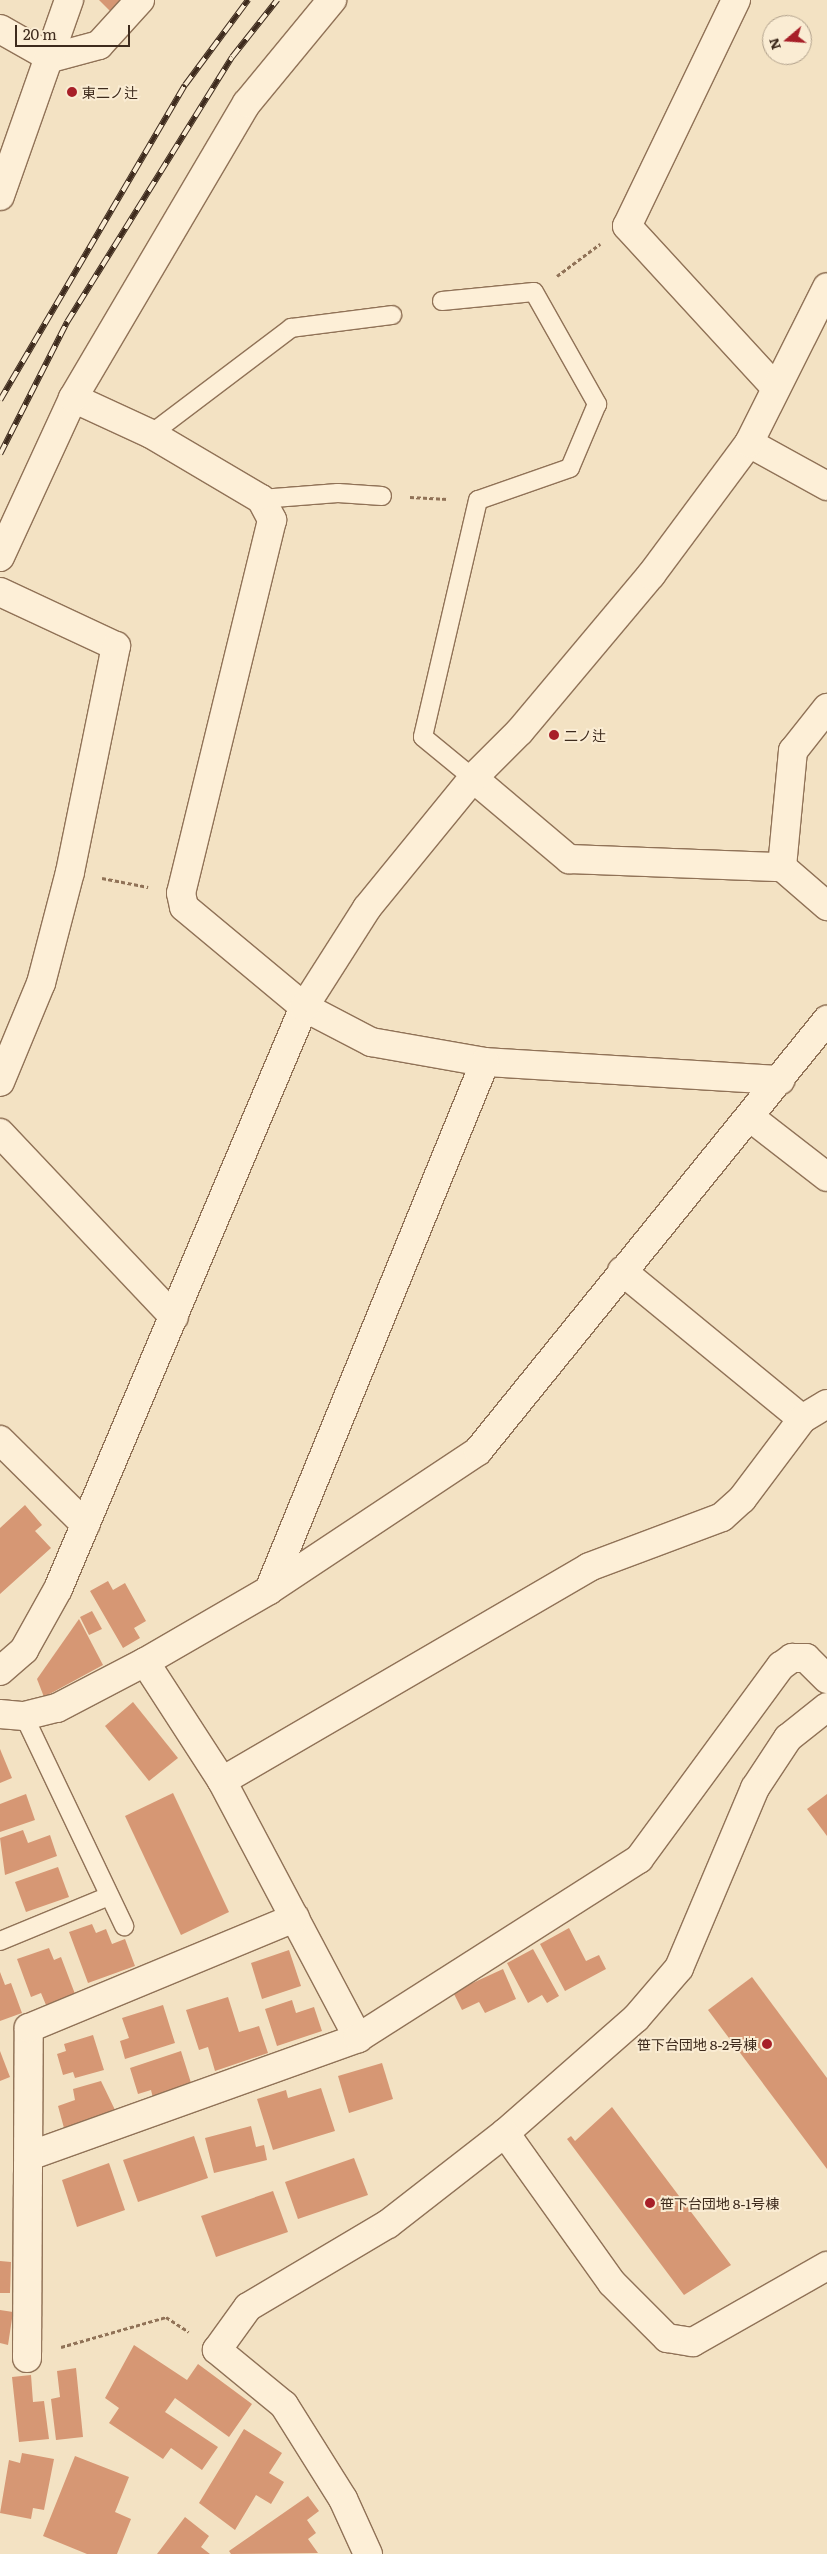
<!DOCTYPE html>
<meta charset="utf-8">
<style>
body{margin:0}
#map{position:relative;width:827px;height:2554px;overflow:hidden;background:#f3e2c3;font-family:Literata,"Noto Sans JP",serif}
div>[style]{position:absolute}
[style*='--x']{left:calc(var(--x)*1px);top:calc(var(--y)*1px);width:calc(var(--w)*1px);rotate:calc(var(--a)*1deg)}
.building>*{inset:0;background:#d69774}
.path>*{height:3px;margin-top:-1.5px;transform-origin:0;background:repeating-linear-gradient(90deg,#907257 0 4px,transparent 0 6.5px)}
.roads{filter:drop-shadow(1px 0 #907257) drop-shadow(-1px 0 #907257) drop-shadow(0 1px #907257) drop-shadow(0 -1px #907257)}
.lane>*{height:18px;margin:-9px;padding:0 9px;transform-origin:9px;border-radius:9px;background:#fdefd7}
.street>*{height:28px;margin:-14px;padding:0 14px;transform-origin:14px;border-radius:14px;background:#fdefd7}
.secondary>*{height:28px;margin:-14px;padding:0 14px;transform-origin:14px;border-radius:14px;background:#fdefd7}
.rail>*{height:5.5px;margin-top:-2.75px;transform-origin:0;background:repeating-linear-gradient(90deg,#faecd3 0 11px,#3e2b1d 0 22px);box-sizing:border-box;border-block:1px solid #3e2b1d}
.dots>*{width:14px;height:14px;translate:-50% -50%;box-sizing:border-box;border:2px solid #faecd3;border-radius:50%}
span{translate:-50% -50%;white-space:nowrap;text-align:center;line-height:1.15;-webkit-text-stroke:4px #faecd3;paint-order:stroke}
.poi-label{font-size:14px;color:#3e2b1d}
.left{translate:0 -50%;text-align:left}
.right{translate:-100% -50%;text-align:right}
.north{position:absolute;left:762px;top:15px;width:50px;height:50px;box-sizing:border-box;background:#faecd3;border:1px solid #af9f8a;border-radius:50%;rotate:252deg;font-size:14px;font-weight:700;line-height:20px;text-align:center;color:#3e2b1d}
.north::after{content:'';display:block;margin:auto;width:18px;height:22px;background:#a71f28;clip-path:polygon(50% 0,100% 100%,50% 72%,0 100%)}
.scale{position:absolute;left:15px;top:25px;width:115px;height:22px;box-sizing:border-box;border:2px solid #3e2b1d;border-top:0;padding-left:6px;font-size:15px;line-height:18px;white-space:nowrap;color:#3e2b1d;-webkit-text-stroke:4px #faecd3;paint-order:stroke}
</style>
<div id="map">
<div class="building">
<div style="clip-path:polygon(99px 0,122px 0,111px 12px)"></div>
<div style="clip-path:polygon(25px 1505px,42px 1525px,35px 1531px,51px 1548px,0 1594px,0 1528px)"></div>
<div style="clip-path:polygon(108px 1581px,113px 1590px,125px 1583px,146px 1621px,134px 1628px,140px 1638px,123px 1648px,90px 1591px)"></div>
<div style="clip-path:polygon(92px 1611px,102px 1629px,89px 1635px,80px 1617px)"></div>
<div style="clip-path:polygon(79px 1619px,103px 1665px,44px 1697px,37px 1679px)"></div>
<div style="clip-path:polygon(133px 1702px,178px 1758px,149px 1781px,105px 1726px)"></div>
<div style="clip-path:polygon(0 1749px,12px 1778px,0 1783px)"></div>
<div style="clip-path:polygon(173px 1793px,229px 1912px,181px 1935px,125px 1816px)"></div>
<div style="clip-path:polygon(26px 1794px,35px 1820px,0 1832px,0 1804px)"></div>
<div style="clip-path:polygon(827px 1794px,827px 1836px,807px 1809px)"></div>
<div style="clip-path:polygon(23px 1830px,28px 1843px,50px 1835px,57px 1856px,5px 1875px,0 1838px)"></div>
<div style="clip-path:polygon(58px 1867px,69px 1897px,26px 1912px,15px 1882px)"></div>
<div style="clip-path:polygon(92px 1924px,96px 1933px,106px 1929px,112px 1944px,125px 1939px,135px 1966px,88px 1983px,69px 1932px)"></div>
<div style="clip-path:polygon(569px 1928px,586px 1961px,599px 1955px,606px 1969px,565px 1991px,540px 1944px)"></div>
<div style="clip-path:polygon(49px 1948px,54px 1960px,61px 1957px,75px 1994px,46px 2005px,41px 1993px,31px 1997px,17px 1959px)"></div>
<div style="clip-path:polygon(533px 1949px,559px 1996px,547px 2003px,542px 1995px,528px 2003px,507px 1963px)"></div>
<div style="clip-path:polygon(289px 1950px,301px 1986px,262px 1999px,251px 1963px)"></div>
<div style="clip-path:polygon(503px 1969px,516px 1999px,485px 2013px,479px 2002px,462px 2010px,453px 1992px)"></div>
<div style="clip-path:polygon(0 1972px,5px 1985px,11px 1983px,22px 2013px,0 2021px)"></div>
<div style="clip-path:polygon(752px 1977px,827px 2078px,827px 2169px,708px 2010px)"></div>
<div style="clip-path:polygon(228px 1997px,239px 2032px,259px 2026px,268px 2053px,215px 2071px,208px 2047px,199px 2050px,186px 2010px)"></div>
<div style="clip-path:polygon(292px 2000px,296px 2013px,314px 2007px,322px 2031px,277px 2046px,265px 2009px)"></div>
<div style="clip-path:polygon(163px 2005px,175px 2043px,125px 2059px,120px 2041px,129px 2038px,122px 2018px)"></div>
<div style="clip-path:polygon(93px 2035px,104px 2070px,75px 2078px,73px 2072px,63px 2075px,57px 2054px,66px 2051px,64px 2044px)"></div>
<div style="clip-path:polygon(0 2051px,10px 2077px,0 2081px)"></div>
<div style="clip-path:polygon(181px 2051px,192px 2086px,153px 2098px,151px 2090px,138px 2094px,130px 2068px)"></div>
<div style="clip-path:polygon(382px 2063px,393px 2099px,349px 2113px,338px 2076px)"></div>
<div style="clip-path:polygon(101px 2081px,116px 2112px,64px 2128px,58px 2106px,75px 2100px,73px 2089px)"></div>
<div style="clip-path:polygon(321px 2088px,335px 2131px,273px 2150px,257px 2099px,286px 2090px,288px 2098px)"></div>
<div style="clip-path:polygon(612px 2107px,731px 2265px,684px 2295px,567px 2139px,571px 2136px,575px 2141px)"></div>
<div style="clip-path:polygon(251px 2126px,256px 2147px,264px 2145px,267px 2160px,214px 2173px,205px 2138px)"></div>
<div style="clip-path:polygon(194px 2136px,208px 2178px,138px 2202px,123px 2160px)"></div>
<div style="clip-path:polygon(354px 2158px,368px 2195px,298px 2219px,285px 2182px)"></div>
<div style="clip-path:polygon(109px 2163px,125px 2210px,77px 2227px,62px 2180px)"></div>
<div style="clip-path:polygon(273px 2191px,288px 2232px,216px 2257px,201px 2216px)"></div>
<div style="clip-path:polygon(0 2261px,11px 2262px,10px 2293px,0 2293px)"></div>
<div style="clip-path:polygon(0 2310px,13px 2312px,8px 2345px,0 2343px)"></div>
<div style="clip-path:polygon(134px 2345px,187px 2380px,198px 2364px,252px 2404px,229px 2437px,175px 2398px,165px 2412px,218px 2447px,202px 2470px,171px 2448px,163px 2459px,109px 2423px,119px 2408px,105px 2398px)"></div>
<div style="clip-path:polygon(76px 2368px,83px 2437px,56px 2440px,51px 2399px,60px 2397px,57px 2371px)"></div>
<div style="clip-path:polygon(31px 2375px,33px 2402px,44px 2401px,49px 2439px,19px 2442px,12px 2377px)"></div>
<div style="clip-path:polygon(244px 2429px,282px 2453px,269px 2473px,284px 2482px,271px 2504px,256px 2495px,235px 2530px,199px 2503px)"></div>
<div style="clip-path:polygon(22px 2453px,54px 2459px,44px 2510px,33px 2508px,31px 2519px,0 2513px,9px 2460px,20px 2463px)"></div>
<div style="clip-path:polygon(75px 2456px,129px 2477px,115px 2512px,131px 2519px,117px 2554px,87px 2554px,43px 2536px)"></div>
<div style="clip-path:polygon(308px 2496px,319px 2511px,307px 2520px,316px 2533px,308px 2539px,318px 2553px,231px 2554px,229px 2551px)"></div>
<div style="clip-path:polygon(185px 2517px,209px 2536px,201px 2547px,210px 2554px,157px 2554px)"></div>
</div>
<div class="path">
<div style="--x:557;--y:276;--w:54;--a:-36.7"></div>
<div style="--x:410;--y:497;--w:38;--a:3"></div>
<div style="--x:102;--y:878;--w:47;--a:11.1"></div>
<div style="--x:61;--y:2347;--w:109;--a:-15.9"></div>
<div style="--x:166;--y:2317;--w:27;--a:33"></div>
</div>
<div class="roads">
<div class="lane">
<div style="--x:442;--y:301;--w:92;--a:-5.6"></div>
<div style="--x:534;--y:292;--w:129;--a:60.6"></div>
<div style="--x:597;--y:404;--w:69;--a:112.9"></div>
<div style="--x:570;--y:468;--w:97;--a:160.8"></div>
<div style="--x:478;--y:500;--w:243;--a:103.1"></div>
<div style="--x:423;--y:737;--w:65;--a:39.4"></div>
<div style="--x:151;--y:434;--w:176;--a:-37.1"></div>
<div style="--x:291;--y:328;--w:102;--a:-7.3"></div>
<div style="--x:261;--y:499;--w:77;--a:-4.5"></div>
<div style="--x:338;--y:493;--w:44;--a:3.9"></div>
<div style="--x:24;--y:1716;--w:233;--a:64.5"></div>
<div style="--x:0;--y:1941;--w:118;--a:-22.4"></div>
</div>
<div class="street">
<div style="--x:736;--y:0;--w:251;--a:115.7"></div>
<div style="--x:627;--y:226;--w:220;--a:47.4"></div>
<div style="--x:0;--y:29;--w:59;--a:29.6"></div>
<div style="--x:51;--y:58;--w:50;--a:-15.2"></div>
<div style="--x:99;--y:45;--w:61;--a:-47.7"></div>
<div style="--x:73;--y:398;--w:86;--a:24.8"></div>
<div style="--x:151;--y:434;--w:128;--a:30.6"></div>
<div style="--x:261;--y:499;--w:24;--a:62"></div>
<div style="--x:272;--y:520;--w:384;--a:103.7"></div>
<div style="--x:181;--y:893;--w:14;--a:78"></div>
<div style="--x:184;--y:907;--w:156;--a:39.8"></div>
<div style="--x:304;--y:1007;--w:76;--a:27.6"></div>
<div style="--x:371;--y:1042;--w:116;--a:10"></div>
<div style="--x:485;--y:1062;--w:296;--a:3.5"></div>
<div style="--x:749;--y:443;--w:89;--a:28.9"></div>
<div style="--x:0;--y:557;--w:175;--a:-65.3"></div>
<div style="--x:73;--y:398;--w:342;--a:-59.5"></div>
<div style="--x:247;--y:103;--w:134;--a:-50.5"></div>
<div style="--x:0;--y:592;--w:128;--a:25"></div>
<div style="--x:116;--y:646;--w:231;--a:101.5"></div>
<div style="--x:70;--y:872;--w:115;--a:104.6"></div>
<div style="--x:41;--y:983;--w:107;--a:112.5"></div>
<div style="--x:473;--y:778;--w:126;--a:40.2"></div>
<div style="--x:569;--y:859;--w:213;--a:2.2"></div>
<div style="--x:782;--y:867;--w:60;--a:40.9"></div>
<div style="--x:782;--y:867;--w:117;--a:-84.6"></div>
<div style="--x:793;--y:751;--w:55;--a:-51.7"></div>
<div style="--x:751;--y:1118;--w:96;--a:37.8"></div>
<div style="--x:0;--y:1133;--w:253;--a:46.6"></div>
<div style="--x:622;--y:1271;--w:233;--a:39.4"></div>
<div style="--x:0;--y:1440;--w:120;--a:44.7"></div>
<div style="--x:269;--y:1590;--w:570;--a:-67.75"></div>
<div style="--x:145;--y:1662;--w:142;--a:57.1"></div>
<div style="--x:222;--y:1781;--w:291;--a:62.1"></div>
<div style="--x:827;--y:1707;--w:50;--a:141.5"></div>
<div style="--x:788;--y:1738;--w:60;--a:123.4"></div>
<div style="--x:755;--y:1788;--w:195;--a:112.9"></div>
<div style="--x:679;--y:1968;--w:66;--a:130.7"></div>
<div style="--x:636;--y:2018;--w:174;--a:138.7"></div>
<div style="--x:505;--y:2133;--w:184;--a:54.5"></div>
<div style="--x:612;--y:2283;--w:78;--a:45"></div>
<div style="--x:667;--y:2338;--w:26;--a:9"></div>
<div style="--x:693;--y:2342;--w:154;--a:-29.6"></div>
<div style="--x:0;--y:1714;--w:24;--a:5"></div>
<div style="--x:24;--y:1716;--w:34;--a:-14"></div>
<div style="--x:57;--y:1708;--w:99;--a:-27.6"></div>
<div style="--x:145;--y:1662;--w:143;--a:-30.1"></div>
<div style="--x:269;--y:1590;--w:251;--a:-33.6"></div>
<div style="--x:478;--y:1451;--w:555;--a:-51"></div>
<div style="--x:222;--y:1781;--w:425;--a:-30.2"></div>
<div style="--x:589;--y:1567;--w:142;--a:-20.6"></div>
<div style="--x:722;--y:1517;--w:27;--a:-42"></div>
<div style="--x:742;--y:1499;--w:100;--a:-53.1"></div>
<div style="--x:802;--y:1419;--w:29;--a:-31"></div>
<div style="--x:29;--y:2156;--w:350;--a:-19.7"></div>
<div style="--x:358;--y:2038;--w:333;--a:-32.5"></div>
<div style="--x:639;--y:1859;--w:240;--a:-53.7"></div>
<div style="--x:781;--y:1666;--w:14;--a:-36"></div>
<div style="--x:792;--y:1658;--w:14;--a:0"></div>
<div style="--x:806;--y:1658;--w:30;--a:45"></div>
<div style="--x:27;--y:2358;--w:330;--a:-89.7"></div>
<div style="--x:29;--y:2028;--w:288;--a:-22.5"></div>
<div style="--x:368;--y:2554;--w:60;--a:-114.4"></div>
<div style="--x:343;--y:2499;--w:111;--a:-122.1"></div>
<div style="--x:284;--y:2405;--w:87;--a:-140.6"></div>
<div style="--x:217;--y:2350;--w:53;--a:-54.2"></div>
<div style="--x:248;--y:2307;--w:163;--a:-30.7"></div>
<div style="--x:388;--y:2224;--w:148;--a:-37.9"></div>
</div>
<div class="secondary">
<div style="--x:0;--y:196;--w:208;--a:-70.6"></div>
<div style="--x:0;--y:1671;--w:32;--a:-41"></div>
<div style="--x:24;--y:1650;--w:70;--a:-60.9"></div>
<div style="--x:58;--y:1589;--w:632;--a:-67.09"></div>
<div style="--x:304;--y:1007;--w:117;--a:-57.5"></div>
<div style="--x:367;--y:908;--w:168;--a:-50.8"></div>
<div style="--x:473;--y:778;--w:66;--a:-45"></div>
<div style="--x:520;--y:731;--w:204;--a:-50"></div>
<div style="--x:651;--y:575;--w:164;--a:-53.4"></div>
<div style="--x:749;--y:443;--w:174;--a:-63.4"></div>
</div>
</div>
<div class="rail">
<div style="--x:0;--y:400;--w:365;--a:-59.6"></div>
<div style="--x:185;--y:85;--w:106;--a:-53.5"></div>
<div style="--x:0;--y:454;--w:148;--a:-63.1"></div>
<div style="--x:67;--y:322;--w:312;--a:-58.1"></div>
<div style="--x:232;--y:57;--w:73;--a:-51.7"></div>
</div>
<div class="dots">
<div style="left:72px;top:92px;background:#a71f28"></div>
<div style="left:554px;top:735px;background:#a71f28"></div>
<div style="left:767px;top:2044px;background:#a71f28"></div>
<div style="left:650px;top:2203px;background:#a71f28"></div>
</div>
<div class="poi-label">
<span class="left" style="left:82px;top:92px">東二ノ辻</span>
<span class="left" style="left:564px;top:735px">二ノ辻</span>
<span class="right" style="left:757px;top:2044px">笹下台団地 8-2号棟</span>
<span class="left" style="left:660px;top:2203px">笹下台団地 8-1号棟</span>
</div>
<div class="north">N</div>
<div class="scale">20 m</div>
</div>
